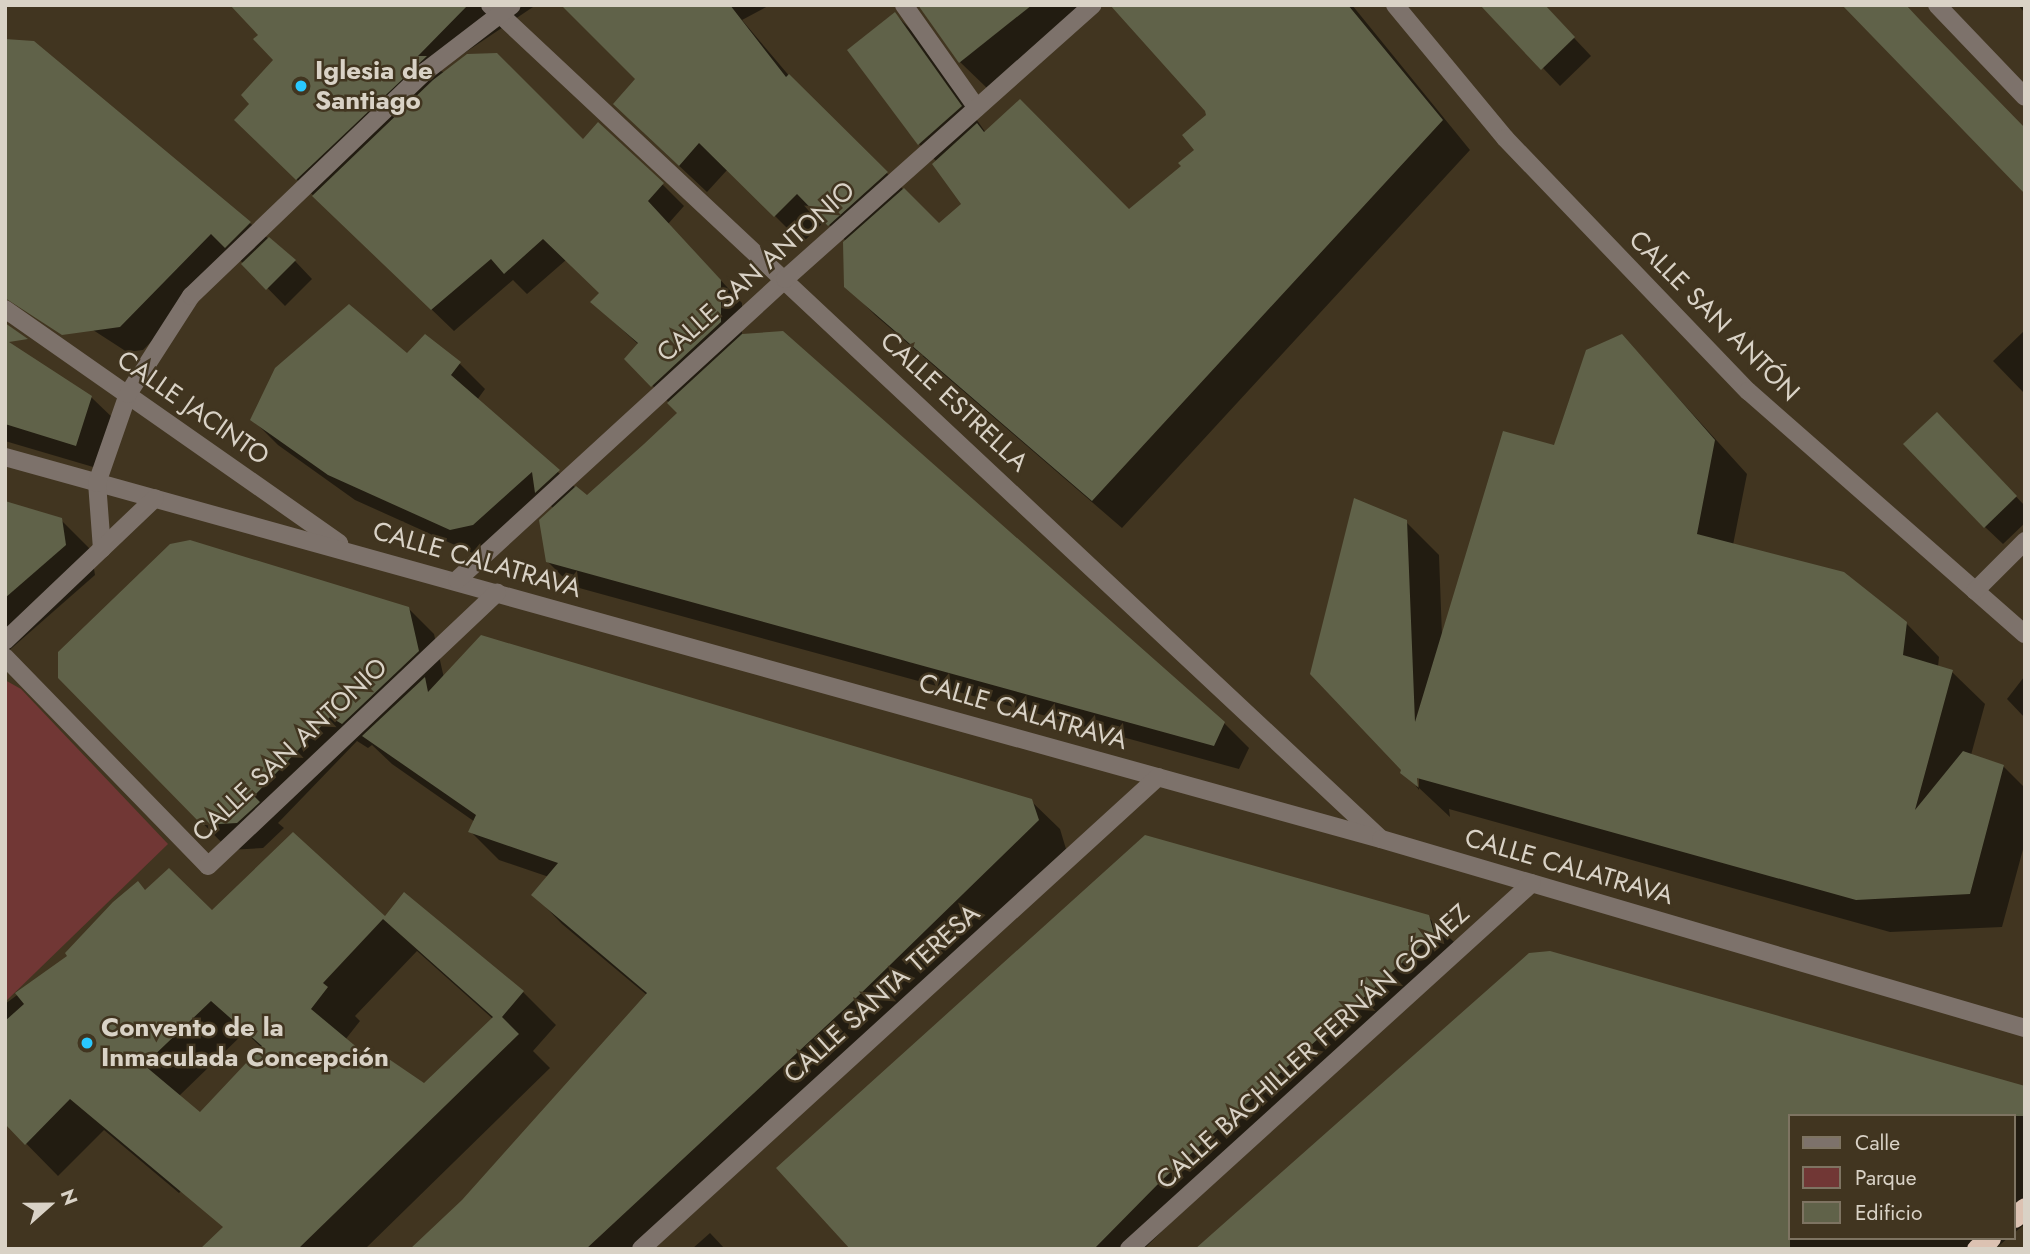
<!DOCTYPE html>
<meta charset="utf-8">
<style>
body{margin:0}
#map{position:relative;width:2030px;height:1254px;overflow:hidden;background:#413520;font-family:Jost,sans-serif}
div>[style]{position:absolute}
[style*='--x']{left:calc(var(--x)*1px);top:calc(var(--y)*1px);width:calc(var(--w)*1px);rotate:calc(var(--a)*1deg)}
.green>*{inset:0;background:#713735}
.shadow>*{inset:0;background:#0007}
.building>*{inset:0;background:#606249}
.minor>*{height:18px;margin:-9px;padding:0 9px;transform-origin:9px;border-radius:9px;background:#7d726b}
.highway>*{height:21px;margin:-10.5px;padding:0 10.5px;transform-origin:10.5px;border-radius:10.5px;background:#dcc2b2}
.dots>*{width:19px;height:19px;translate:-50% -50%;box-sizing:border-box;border:4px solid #413520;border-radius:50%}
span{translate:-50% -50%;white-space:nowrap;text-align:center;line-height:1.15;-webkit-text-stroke:5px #413520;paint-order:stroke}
.poi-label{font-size:26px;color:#d9d2c6;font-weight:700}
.left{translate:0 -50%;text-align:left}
.street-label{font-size:26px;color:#d9d2c6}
.frame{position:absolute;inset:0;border:7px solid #d9d2c6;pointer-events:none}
.legend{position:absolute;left:1788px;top:1114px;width:228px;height:126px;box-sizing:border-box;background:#413520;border:2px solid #7e7462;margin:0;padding:9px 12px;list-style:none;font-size:21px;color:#d9d2c6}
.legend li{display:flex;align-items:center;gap:14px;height:35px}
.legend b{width:35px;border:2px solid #7e7462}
.north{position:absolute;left:14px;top:1170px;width:70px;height:70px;-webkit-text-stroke:5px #413520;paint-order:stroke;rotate:69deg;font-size:19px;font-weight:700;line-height:28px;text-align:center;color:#d9d2c6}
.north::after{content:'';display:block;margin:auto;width:24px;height:32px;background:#d9d2c6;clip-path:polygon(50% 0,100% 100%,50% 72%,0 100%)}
</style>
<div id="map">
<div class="green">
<div style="clip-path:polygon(5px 680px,21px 689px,168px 844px,5px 1002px)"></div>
</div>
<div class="shadow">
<div style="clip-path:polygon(232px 5px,536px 5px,439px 70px,663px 185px,684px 206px,668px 224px,742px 303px,742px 336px,1224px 723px,1249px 748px,1239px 769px,572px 586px,547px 561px,554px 509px,550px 505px,477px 555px,355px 500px,278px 445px,252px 419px,407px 356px,460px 364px,485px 389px,477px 400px,587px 498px,679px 413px,627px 359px,639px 345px,592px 302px,601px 293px,566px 260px,527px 294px,513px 280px,454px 331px,263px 147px,251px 104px,275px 59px,260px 35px)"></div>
<div style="clip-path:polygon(568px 5px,770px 5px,742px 20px,791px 78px,939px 225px,964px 204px,937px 162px,919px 144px,850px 50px,895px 14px,920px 39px,986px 133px,1129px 211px,1184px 166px,1196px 150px,1208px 116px,1207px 110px,1112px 5px,1352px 5px,1470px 150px,1122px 528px,875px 315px,846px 286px,847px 242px,825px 221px,802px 243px,728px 169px,707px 192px,643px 132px,637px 79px)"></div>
<div style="clip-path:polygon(943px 5px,1099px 5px,989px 90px,960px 62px)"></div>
<div style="clip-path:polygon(1543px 5px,1591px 56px,1560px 86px,1543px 68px)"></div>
<div style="clip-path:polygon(2018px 5px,2025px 5px,2025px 13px)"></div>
<div style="clip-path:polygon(34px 42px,295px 261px,312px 279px,285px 306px,236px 256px,143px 350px,127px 352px,5px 273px)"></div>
<div style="clip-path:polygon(2024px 331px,2025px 332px,2025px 394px,1993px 361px)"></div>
<div style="clip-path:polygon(evenodd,1622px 336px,1747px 474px,1733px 545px,1906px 623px,1939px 657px,1938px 667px,1952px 672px,1985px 704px,1971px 755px,2003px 766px,2025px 788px,2025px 842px,2002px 927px,1890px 932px,1449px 809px,1450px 817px,1402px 772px,1406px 522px,1439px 555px,1442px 636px,1622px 336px,1415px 769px,1419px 769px,1419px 790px,1416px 786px,1415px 769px)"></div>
<div style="clip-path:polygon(5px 342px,91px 397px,116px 421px,100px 469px,5px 441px)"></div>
<div style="clip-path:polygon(1955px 432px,2025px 506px,2025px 523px,2003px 544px,1985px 527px)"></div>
<div style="clip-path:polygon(5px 503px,61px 520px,91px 550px,95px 575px,5px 654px)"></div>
<div style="clip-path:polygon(408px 608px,434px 634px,444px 678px,1031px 801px,1060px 829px,1066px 849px,645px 1249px,413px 1249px,463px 1201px,648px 996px,562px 924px,534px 895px,549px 877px,499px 860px,471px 832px,475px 822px,392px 764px,372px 745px,368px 748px,357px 741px,278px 823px,284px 828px,263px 848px,229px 850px,59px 677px)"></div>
<div style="clip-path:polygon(2024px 677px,2025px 678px,2025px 718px,2007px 699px)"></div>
<div style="clip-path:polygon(evenodd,146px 892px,212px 912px,385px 919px,523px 992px,556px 1025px,533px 1051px,550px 1068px,365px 1249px,292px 1249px,209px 1164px,179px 1193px,104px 1130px,58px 1176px,5px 1122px,5px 1004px,70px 956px,146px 892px,417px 951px,493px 1019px,424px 1085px,371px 1061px,345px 1040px,360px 1021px,355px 1016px,417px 951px,146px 892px,245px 1032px,262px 1048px,200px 1114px,179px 1096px,245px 1032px)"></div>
<div style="clip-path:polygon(1428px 917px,1454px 942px,1144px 1249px,853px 1249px)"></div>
<div style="clip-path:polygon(1530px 954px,2025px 1087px,2025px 1224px,2014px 1233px,2014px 1116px,1790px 1116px,1790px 1238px,2008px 1238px,1995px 1249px,1199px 1249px)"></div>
<div style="clip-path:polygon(710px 1233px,725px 1249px,692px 1249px)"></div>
</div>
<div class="building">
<div style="clip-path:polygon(230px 5px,468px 5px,418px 56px,427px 56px,296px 180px,234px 120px,249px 104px,241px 95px,273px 60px,253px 39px,258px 35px)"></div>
<div style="clip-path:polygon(561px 5px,730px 5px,786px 77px,789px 74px,888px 172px,828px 226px,797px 194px,774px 217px,699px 143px,679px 166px,613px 104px,635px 79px)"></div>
<div style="clip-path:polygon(918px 5px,1032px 5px,959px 63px)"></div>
<div style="clip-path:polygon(1110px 5px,1348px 5px,1443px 120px,1092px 501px,844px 287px,843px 242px,904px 188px,939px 223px,961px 204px,932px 164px,977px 123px,984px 132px,1020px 99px,1129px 209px,1181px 166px,1178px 163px,1194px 150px,1182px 135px,1206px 115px,1205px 111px)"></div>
<div style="clip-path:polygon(1480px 5px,1545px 5px,1575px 37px,1541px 70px)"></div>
<div style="clip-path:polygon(1842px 5px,1906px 5px,1920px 20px,2025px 128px,2025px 194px)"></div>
<div style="clip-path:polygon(895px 12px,962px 106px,918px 145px,847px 50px)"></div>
<div style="clip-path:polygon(5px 39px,34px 41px,251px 222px,225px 248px,211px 234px,120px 327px,62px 335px,5px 298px)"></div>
<div style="clip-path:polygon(497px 53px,583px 139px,598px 122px,664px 183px,648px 201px,721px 280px,721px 322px,651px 387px,624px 359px,638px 343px,590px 302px,599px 293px,543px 239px,504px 274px,491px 259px,431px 310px,312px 196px,433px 80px,467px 54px)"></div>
<div style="clip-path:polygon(269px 237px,296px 260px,266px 290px,241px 264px)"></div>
<div style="clip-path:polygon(349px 304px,407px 353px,425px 334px,461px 362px,451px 375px,560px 470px,535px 493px,532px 472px,473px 525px,450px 530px,328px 475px,250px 420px,275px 368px)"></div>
<div style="clip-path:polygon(5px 323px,28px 339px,9px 342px,92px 396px,76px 446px,5px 424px)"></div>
<div style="clip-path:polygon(783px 331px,1225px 722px,1214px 746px,546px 562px,539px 520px,576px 486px,587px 495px,644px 444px,677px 413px,667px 403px,742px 334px)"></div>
<div style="clip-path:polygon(1622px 334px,1715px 440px,1697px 534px,1844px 572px,1907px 622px,1903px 655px,1953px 670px,1915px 810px,1963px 751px,2004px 765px,1970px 894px,1856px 900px,1417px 778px,1418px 787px,1400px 773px,1401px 770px,1310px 674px,1354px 498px,1407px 520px,1415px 722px,1503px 431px,1554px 445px,1586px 350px)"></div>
<div style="clip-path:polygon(1937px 412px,2017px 496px,1984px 528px,1903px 444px)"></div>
<div style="clip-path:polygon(5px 501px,62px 518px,66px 545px,5px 598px)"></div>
<div style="clip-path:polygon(190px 540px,409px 607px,419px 651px,342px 724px,330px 717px,254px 796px,260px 802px,237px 823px,202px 825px,58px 678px,58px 652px,170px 544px)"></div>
<div style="clip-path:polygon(481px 635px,1032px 799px,1039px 820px,853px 1001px,586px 1249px,410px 1249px,462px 1200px,647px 993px,531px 895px,558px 863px,468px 832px,476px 815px,362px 736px,425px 677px,428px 692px)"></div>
<div style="clip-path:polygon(evenodd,293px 832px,385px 916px,404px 892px,524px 991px,502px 1017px,519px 1034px,298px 1249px,200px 1249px,223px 1227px,70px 1099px,25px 1145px,5px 1124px,5px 1021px,24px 1004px,15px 993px,67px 956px,65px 953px,113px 902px,138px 881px,145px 890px,169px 868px,212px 910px,293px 832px,383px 919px,493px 1017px,424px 1083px,377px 1051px,371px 1059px,311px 1009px,328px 987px,323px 983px,383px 919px,293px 832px,211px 1001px,262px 1046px,200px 1112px,144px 1065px,211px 1001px)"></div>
<div style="clip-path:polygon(1145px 835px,1429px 915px,1434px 934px,1162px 1180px,1094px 1249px,850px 1249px,776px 1168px)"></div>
<div style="clip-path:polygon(1550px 951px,2025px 1086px,2025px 1116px,1790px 1116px,1790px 1249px,1195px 1249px,1529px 953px)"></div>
</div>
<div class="minor">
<div style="--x:490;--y:5;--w:1219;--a:43.11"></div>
<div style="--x:904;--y:5;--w:126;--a:54.7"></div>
<div style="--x:1395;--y:5;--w:173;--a:50.4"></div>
<div style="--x:1505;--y:138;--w:351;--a:46.2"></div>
<div style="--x:1748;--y:391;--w:368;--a:41.3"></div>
<div style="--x:1937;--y:5;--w:127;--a:46.3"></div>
<div style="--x:5;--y:309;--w:408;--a:35"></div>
<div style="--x:5;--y:457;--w:1428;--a:15.52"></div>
<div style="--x:1381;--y:839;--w:671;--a:16.36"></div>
<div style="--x:102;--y:549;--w:66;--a:-94.3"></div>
<div style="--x:97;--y:483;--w:94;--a:-70.8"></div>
<div style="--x:128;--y:394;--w:117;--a:-57.3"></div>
<div style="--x:191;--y:296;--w:325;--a:-43.8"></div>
<div style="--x:426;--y:71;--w:108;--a:-37.5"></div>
<div style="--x:457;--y:580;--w:445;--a:-42.5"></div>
<div style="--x:785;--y:279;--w:412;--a:-41.7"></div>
<div style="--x:1975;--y:591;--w:71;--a:-45"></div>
<div style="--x:5;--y:641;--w:207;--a:-43.6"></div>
<div style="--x:5;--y:657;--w:291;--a:45.8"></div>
<div style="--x:208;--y:866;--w:398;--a:-43.4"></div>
<div style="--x:641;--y:1249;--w:700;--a:-42.39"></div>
<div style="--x:1129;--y:1249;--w:544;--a:-42.25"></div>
</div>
<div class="highway">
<div style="--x:2014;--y:1217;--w:14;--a:-39"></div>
<div style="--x:1977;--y:1249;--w:17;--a:-40"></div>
</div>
<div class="dots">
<div style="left:301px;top:86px;background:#29c8ff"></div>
<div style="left:87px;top:1043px;background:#29c8ff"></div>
</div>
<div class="poi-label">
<span class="left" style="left:315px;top:86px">Iglesia de<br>Santiago</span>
<span class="left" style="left:101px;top:1043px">Convento de la<br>Inmaculada Concepción</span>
</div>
<div class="street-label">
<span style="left:756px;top:272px;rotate:-42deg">CALLE SAN ANTONIO</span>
<span style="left:1714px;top:316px;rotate:45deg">CALLE SAN ANTÓN</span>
<span style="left:954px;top:402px;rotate:43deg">CALLE ESTRELLA</span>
<span style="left:193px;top:408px;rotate:35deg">CALLE JACINTO</span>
<span style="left:477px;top:560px;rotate:16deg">CALLE CALATRAVA</span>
<span style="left:1023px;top:712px;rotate:16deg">CALLE CALATRAVA</span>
<span style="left:290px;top:750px;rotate:-43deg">CALLE SAN ANTONIO</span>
<span style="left:1569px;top:867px;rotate:16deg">CALLE CALATRAVA</span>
<span style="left:882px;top:994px;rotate:-42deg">CALLE SANTA TERESA</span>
<span style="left:1313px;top:1047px;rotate:-42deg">CALLE BACHILLER FERNÁN GÓMEZ</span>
</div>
<div class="frame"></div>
<ul class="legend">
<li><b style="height:9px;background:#7d726b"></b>Calle</li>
<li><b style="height:19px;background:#713735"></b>Parque</li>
<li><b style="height:19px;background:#606249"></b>Edificio</li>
</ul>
<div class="north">N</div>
</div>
